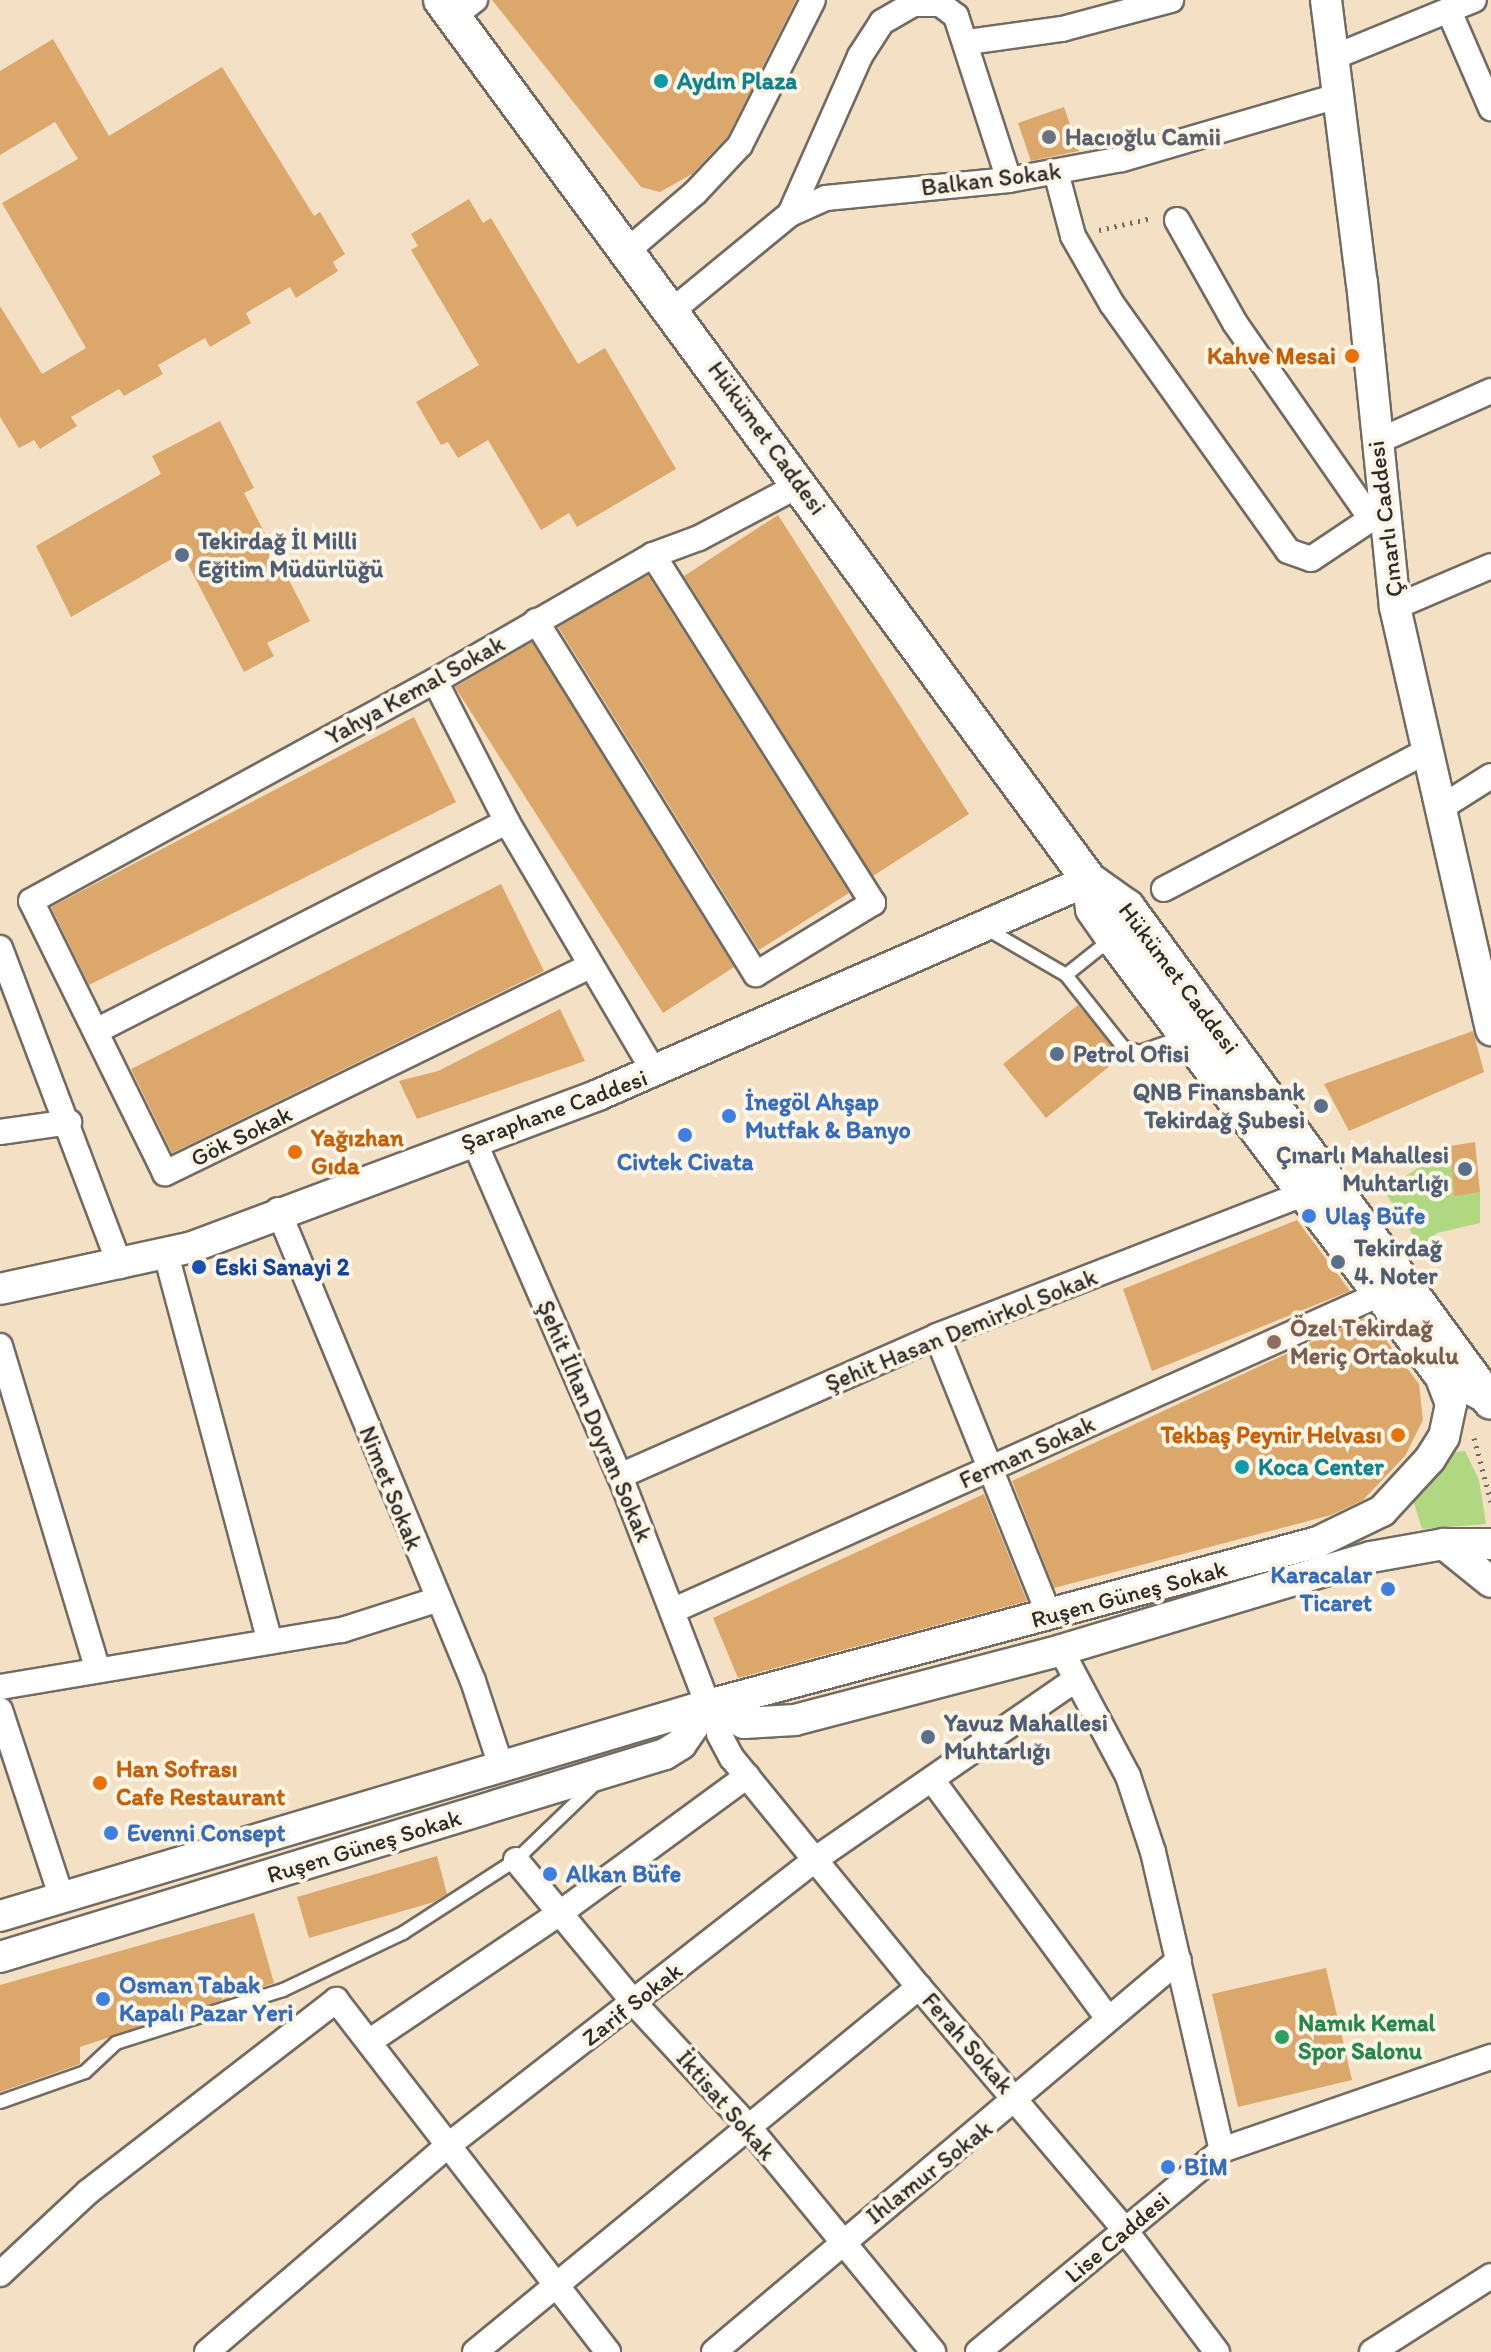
<!DOCTYPE html>
<meta charset="utf-8">
<style>
body{margin:0}
#map{position:relative;width:1491px;height:2352px;overflow:hidden;background:#f4e1c5;font-family:Itim,sans-serif}
div>[style]{position:absolute}
[style*='--x']{left:calc(var(--x)*1px);top:calc(var(--y)*1px);width:calc(var(--w)*1px);rotate:calc(var(--a)*1deg)}
.green>*{inset:0;background:#b0d781}
.building>*{inset:0;background:#dca76a}
.path>*{height:5px;margin-top:-2.5px;transform-origin:0;background:repeating-linear-gradient(90deg,#716b61 0 2px,transparent 0 8px)}
.roads{filter:drop-shadow(2px 0 #716b61) drop-shadow(-2px 0 #716b61) drop-shadow(0 2px #716b61) drop-shadow(0 -2px #716b61)}
.service>*{height:12px;margin:-6px;padding:0 6px;transform-origin:6px;border-radius:6px;background:#fff}
.minor>*{height:24px;margin:-12px;padding:0 12px;transform-origin:12px;border-radius:12px;background:#fff}
.tertiary>*{height:30px;margin:-15px;padding:0 15px;transform-origin:15px;border-radius:15px;background:#fff}
.secondary>*{height:34px;margin:-17px;padding:0 17px;transform-origin:17px;border-radius:17px;background:#fff}
.dots>*{width:22px;height:22px;translate:-50% -50%;box-sizing:border-box;border:4px solid #fcf5e5;border-radius:50%}
span{translate:-50% -50%;white-space:nowrap;text-align:center;line-height:1.15;-webkit-text-stroke:8px #fcf5e5;paint-order:stroke}
.culture-label{font-size:24px;color:#0d838f;font-weight:700}
.left{translate:0 -50%;text-align:left}
.worship-label{font-size:24px;color:#5b616d;font-weight:700}
.street-label{font-size:24px;color:#2b2b2b}
.food-label{font-size:24px;color:#c56008;font-weight:700}
.right{translate:-100% -50%;text-align:right}
.service-label{font-size:24px;color:#4e5e75;font-weight:700}
.shop-label{font-size:24px;color:#366cbe;font-weight:700}
.transit-label{font-size:24px;color:#164399;font-weight:700}
.education-label{font-size:24px;color:#785e54;font-weight:700}
.leisure-label{font-size:24px;color:#27864d;font-weight:700}
</style>
<div id="map">
<div class="green">
<div style="clip-path:polygon(1450px 1146px,1454px 1195px,1480px 1192px,1480px 1223px,1437px 1233px,1421px 1247px,1384px 1191px)"></div>
<div style="clip-path:polygon(1465px 1451px,1479px 1480px,1486px 1524px,1422px 1529px,1413px 1500px,1427px 1488px,1447px 1453px)"></div>
</div>
<div class="building">
<div style="clip-path:polygon(492px 0,796px 0,728px 136px,692px 174px,660px 192px,641px 187px)"></div>
<div style="clip-path:polygon(53px 39px,109px 136px,222px 67px,314px 216px,320px 212px,345px 254px,333px 262px,338px 271px,296px 298px,290px 287px,246px 313px,251px 323px,210px 347px,205px 338px,158px 365px,163px 374px,124px 396px,119px 389px,71px 417px,77px 426px,40px 449px,34px 440px,19px 448px,0 417px,0 306px,42px 374px,86px 348px,2px 203px,78px 159px,55px 122px,0 155px,0 71px)"></div>
<div style="clip-path:polygon(1064px 107px,1079px 151px,1031px 161px,1018px 123px)"></div>
<div style="clip-path:polygon(469px 199px,483px 223px,491px 218px,578px 364px,605px 348px,676px 469px,577px 527px,569px 513px,541px 530px,488px 440px,458px 458px,448px 442px,441px 445px,416px 402px,479px 365px,411px 250px,418px 246px,411px 234px)"></div>
<div style="clip-path:polygon(220px 421px,254px 488px,244px 493px,310px 621px,267px 643px,274px 656px,244px 672px,182px 553px,71px 617px,36px 546px,161px 474px,152px 456px)"></div>
<div style="clip-path:polygon(778px 515px,969px 814px,873px 876px,684px 576px)"></div>
<div style="clip-path:polygon(648px 575px,849px 893px,759px 950px,558px 627px)"></div>
<div style="clip-path:polygon(532px 642px,734px 967px,663px 1013px,455px 687px)"></div>
<div style="clip-path:polygon(414px 717px,456px 802px,89px 985px,51px 907px)"></div>
<div style="clip-path:polygon(501px 884px,544px 971px,172px 1153px,131px 1069px)"></div>
<div style="clip-path:polygon(1078px 1005px,1122px 1056px,1046px 1118px,1003px 1064px)"></div>
<div style="clip-path:polygon(560px 1009px,585px 1061px,417px 1119px,399px 1081px,438px 1071px)"></div>
<div style="clip-path:polygon(1473px 1031px,1484px 1072px,1349px 1131px,1324px 1084px)"></div>
<div style="clip-path:polygon(1475px 1142px,1480px 1192px,1454px 1196px,1450px 1146px)"></div>
<div style="clip-path:polygon(1297px 1220px,1350px 1291px,1152px 1371px,1123px 1289px)"></div>
<div style="clip-path:polygon(1368px 1316px,1419px 1384px,1423px 1420px,1405px 1456px,1363px 1500px,1331px 1515px,1054px 1588px,1012px 1481px)"></div>
<div style="clip-path:polygon(984px 1494px,1027px 1601px,738px 1678px,713px 1618px)"></div>
<div style="clip-path:polygon(437px 1856px,447px 1894px,434px 1902px,309px 1938px,297px 1897px)"></div>
<div style="clip-path:polygon(254px 1913px,274px 1983px,80px 2047px,80px 2064px,0 2092px,0 1985px)"></div>
<div style="clip-path:polygon(1326px 1968px,1352px 2080px,1238px 2107px,1212px 1994px)"></div>
</div>
<div class="path">
<div style="--x:1099;--y:230;--w:54;--a:-12.8"></div>
<div style="--x:1474;--y:1438;--w:66;--a:75.1"></div>
</div>
<div class="roads">
<div class="service">
<div style="--x:987;--y:929;--w:91;--a:30.2"></div>
<div style="--x:1066;--y:975;--w:92;--a:51.6"></div>
<div style="--x:1123;--y:1047;--w:18;--a:16"></div>
<div style="--x:1140;--y:1052;--w:48;--a:-19.6"></div>
<div style="--x:1066;--y:975;--w:56;--a:-38.5"></div>
<div style="--x:0;--y:2102;--w:90;--a:-19.4"></div>
<div style="--x:85;--y:2072;--w:42;--a:-43.1"></div>
<div style="--x:116;--y:2043;--w:175;--a:-17.6"></div>
<div style="--x:283;--y:1990;--w:133;--a:-25.4"></div>
<div style="--x:403;--y:1933;--w:135;--a:-32.9"></div>
<div style="--x:516;--y:1860;--w:110;--a:-43.9"></div>
</div>
<div class="minor">
<div style="--x:1449;--y:11;--w:106;--a:66.6"></div>
<div style="--x:453;--y:17;--w:28;--a:-38"></div>
<div style="--x:968;--y:42;--w:95;--a:-7.9"></div>
<div style="--x:1062;--y:29;--w:113;--a:-14.9"></div>
<div style="--x:1334;--y:57;--w:151;--a:-22.2"></div>
<div style="--x:1056;--y:172;--w:66;--a:75.1"></div>
<div style="--x:1073;--y:236;--w:78;--a:60.2"></div>
<div style="--x:1112;--y:304;--w:303;--a:54.5"></div>
<div style="--x:1288;--y:551;--w:24;--a:19"></div>
<div style="--x:1311;--y:559;--w:72;--a:-33.7"></div>
<div style="--x:1371;--y:519;--w:15;--a:16"></div>
<div style="--x:790;--y:214;--w:173;--a:-66.1"></div>
<div style="--x:860;--y:56;--w:40;--a:-57.1"></div>
<div style="--x:882;--y:22;--w:36;--a:-30"></div>
<div style="--x:913;--y:4;--w:27;--a:0"></div>
<div style="--x:940;--y:4;--w:20;--a:37"></div>
<div style="--x:956;--y:16;--w:172;--a:72.1"></div>
<div style="--x:1177;--y:220;--w:118;--a:60.6"></div>
<div style="--x:1235;--y:323;--w:239;--a:55.2"></div>
<div style="--x:627;--y:251;--w:89;--a:-40.5"></div>
<div style="--x:695;--y:193;--w:66;--a:-46.8"></div>
<div style="--x:740;--y:145;--w:162;--a:-63.3"></div>
<div style="--x:673;--y:310;--w:151;--a:-39.4"></div>
<div style="--x:790;--y:214;--w:39;--a:-24"></div>
<div style="--x:826;--y:198;--w:184;--a:-5.6"></div>
<div style="--x:1009;--y:180;--w:115;--a:-10.5"></div>
<div style="--x:1122;--y:159;--w:225;--a:-16.3"></div>
<div style="--x:1376;--y:442;--w:126;--a:-23.9"></div>
<div style="--x:1395;--y:607;--w:104;--a:-23.1"></div>
<div style="--x:536;--y:621;--w:416;--a:58.1"></div>
<div style="--x:756;--y:974;--w:137;--a:-31.3"></div>
<div style="--x:873;--y:903;--w:412;--a:-122.3"></div>
<div style="--x:435;--y:681;--w:158;--a:62.9"></div>
<div style="--x:507;--y:822;--w:291;--a:59.5"></div>
<div style="--x:1442;--y:807;--w:58;--a:-32.3"></div>
<div style="--x:1164;--y:889;--w:299;--a:-27.7"></div>
<div style="--x:0;--y:948;--w:340;--a:69.3"></div>
<div style="--x:590;--y:966;--w:473;--a:154"></div>
<div style="--x:165;--y:1173;--w:303;--a:-116.2"></div>
<div style="--x:31;--y:901;--w:460;--a:-28.6"></div>
<div style="--x:435;--y:681;--w:252;--a:-30"></div>
<div style="--x:653;--y:555;--w:49;--a:-20.3"></div>
<div style="--x:699;--y:538;--w:115;--a:-27.9"></div>
<div style="--x:98;--y:1030;--w:459;--a:-27"></div>
<div style="--x:0;--y:1132;--w:70;--a:-8.2"></div>
<div style="--x:474;--y:1141;--w:365;--a:66.5"></div>
<div style="--x:620;--y:1476;--w:245;--a:69"></div>
<div style="--x:278;--y:1210;--w:510;--a:67.51"></div>
<div style="--x:473;--y:1681;--w:89;--a:71.8"></div>
<div style="--x:166;--y:1254;--w:401;--a:75"></div>
<div style="--x:937;--y:1336;--w:301;--a:68.1"></div>
<div style="--x:0;--y:1346;--w:335;--a:73.2"></div>
<div style="--x:620;--y:1476;--w:347;--a:-23.8"></div>
<div style="--x:937;--y:1336;--w:396;--a:-21.2"></div>
<div style="--x:674;--y:1610;--w:773;--a:-24.11"></div>
<div style="--x:1061;--y:1650;--w:143;--a:62"></div>
<div style="--x:1128;--y:1776;--w:80;--a:71.8"></div>
<div style="--x:1153;--y:1852;--w:306;--a:77"></div>
<div style="--x:0;--y:1687;--w:347;--a:-9.5"></div>
<div style="--x:342;--y:1630;--w:99;--a:-17.7"></div>
<div style="--x:0;--y:1710;--w:199;--a:71.8"></div>
<div style="--x:719;--y:1734;--w:27;--a:62"></div>
<div style="--x:732;--y:1758;--w:296;--a:50.8"></div>
<div style="--x:919;--y:1987;--w:319;--a:49.7"></div>
<div style="--x:1125;--y:2230;--w:153;--a:53"></div>
<div style="--x:933;--y:1781;--w:293;--a:53.6"></div>
<div style="--x:516;--y:1860;--w:187;--a:50.4"></div>
<div style="--x:635;--y:2004;--w:163;--a:47.2"></div>
<div style="--x:746;--y:2124;--w:295;--a:50.6"></div>
<div style="--x:370;--y:2041;--w:229;--a:-34"></div>
<div style="--x:560;--y:1913;--w:232;--a:-36.2"></div>
<div style="--x:0;--y:2274;--w:120;--a:-43"></div>
<div style="--x:88;--y:2192;--w:314;--a:-37.7"></div>
<div style="--x:336;--y:2000;--w:445;--a:52.3"></div>
<div style="--x:207;--y:2352;--w:320;--a:-40.6"></div>
<div style="--x:450;--y:2144;--w:465;--a:-37.9"></div>
<div style="--x:817;--y:1858;--w:313;--a:-34.6"></div>
<div style="--x:475;--y:2352;--w:575;--a:-39.42"></div>
<div style="--x:714;--y:2352;--w:608;--a:-40.13"></div>
<div style="--x:978;--y:2352;--w:317;--a:-39.6"></div>
<div style="--x:1222;--y:2150;--w:285;--a:-19.1"></div>
<div style="--x:1372;--y:2352;--w:141;--a:-32.6"></div>
</div>
<div class="tertiary">
<div style="--x:1326;--y:0;--w:285;--a:82.8"></div>
<div style="--x:1362;--y:283;--w:326;--a:84.2"></div>
<div style="--x:1395;--y:607;--w:434;--a:77.2"></div>
<div style="--x:0;--y:1289;--w:197;--a:-12.3"></div>
<div style="--x:192;--y:1247;--w:434;--a:-20.5"></div>
<div style="--x:598;--y:1095;--w:536;--a:-23.65"></div>
<div style="--x:1444;--y:1544;--w:60;--a:39"></div>
<div style="--x:0;--y:1916;--w:739;--a:-16.6"></div>
<div style="--x:708;--y:1705;--w:631;--a:-14.96"></div>
<div style="--x:1318;--y:1542;--w:71;--a:-25.8"></div>
<div style="--x:1382;--y:1511;--w:71;--a:-47.3"></div>
<div style="--x:1430;--y:1459;--w:26;--a:-58"></div>
<div style="--x:1444;--y:1437;--w:34;--a:-78"></div>
<div style="--x:1451;--y:1404;--w:36;--a:-111"></div>
<div style="--x:0;--y:1957;--w:695;--a:-16.98"></div>
<div style="--x:665;--y:1754;--w:19;--a:-32"></div>
<div style="--x:681;--y:1744;--w:47;--a:-55.3"></div>
<div style="--x:708;--y:1705;--w:40;--a:26.6"></div>
<div style="--x:744;--y:1723;--w:51;--a:-3.4"></div>
<div style="--x:795;--y:1720;--w:275;--a:-14.7"></div>
<div style="--x:1061;--y:1650;--w:324;--a:-16.7"></div>
<div style="--x:1371;--y:1557;--w:74;--a:-10.1"></div>
<div style="--x:1444;--y:1544;--w:47;--a:0"></div>
</div>
<div class="secondary">
<div style="--x:441;--y:0;--w:1093;--a:53.63"></div>
<div style="--x:1089;--y:880;--w:47;--a:35.4"></div>
<div style="--x:1127;--y:907;--w:614;--a:53.67"></div>
<div style="--x:1089;--y:880;--w:29;--a:82"></div>
<div style="--x:1093;--y:909;--w:35;--a:55"></div>
<div style="--x:1113;--y:938;--w:541;--a:53.05"></div>
<div style="--x:1438;--y:1370;--w:53;--a:28"></div>
</div>
</div>
<div class="dots">
<div style="left:661px;top:81px;background:#0f9aa8"></div>
<div style="left:1049px;top:137px;background:#6b7280"></div>
<div style="left:1352px;top:356px;background:#e8710a"></div>
<div style="left:182px;top:555px;background:#5c6f8a"></div>
<div style="left:1057px;top:1054px;background:#5c6f8a"></div>
<div style="left:1321px;top:1106px;background:#5c6f8a"></div>
<div style="left:729px;top:1116px;background:#3f7fe0"></div>
<div style="left:685px;top:1135px;background:#3f7fe0"></div>
<div style="left:295px;top:1152px;background:#e8710a"></div>
<div style="left:1465px;top:1169px;background:#5c6f8a"></div>
<div style="left:1309px;top:1216px;background:#3f7fe0"></div>
<div style="left:1338px;top:1262px;background:#5c6f8a"></div>
<div style="left:199px;top:1267px;background:#1a4fb4"></div>
<div style="left:1274px;top:1342px;background:#8d6e63"></div>
<div style="left:1398px;top:1435px;background:#e8710a"></div>
<div style="left:1242px;top:1467px;background:#0f9aa8"></div>
<div style="left:1388px;top:1589px;background:#3f7fe0"></div>
<div style="left:928px;top:1737px;background:#5c6f8a"></div>
<div style="left:100px;top:1783px;background:#e8710a"></div>
<div style="left:111px;top:1833px;background:#3f7fe0"></div>
<div style="left:550px;top:1874px;background:#3f7fe0"></div>
<div style="left:103px;top:1999px;background:#3f7fe0"></div>
<div style="left:1282px;top:2037px;background:#2e9e5b"></div>
<div style="left:1168px;top:2167px;background:#3f7fe0"></div>
</div>
<div class="culture-label">
<span class="left" style="left:677px;top:81px">Aydın Plaza</span>
<span class="left" style="left:1258px;top:1467px">Koca Center</span>
</div>
<div class="worship-label">
<span class="left" style="left:1065px;top:137px">Hacıoğlu Camii</span>
</div>
<div class="street-label">
<span style="left:991px;top:179px;rotate:-7deg">Balkan Sokak</span>
<span style="left:767px;top:438px;rotate:54deg">Hükümet Caddesi</span>
<span style="left:1385px;top:519px;rotate:-97deg">Çınarlı Caddesi</span>
<span style="left:415px;top:690px;rotate:-29deg">Yahya Kemal Sokak</span>
<span style="left:1179px;top:978px;rotate:53deg">Hükümet Caddesi</span>
<span style="left:554px;top:1110px;rotate:-20deg">Şaraphane Caddesi</span>
<span style="left:241px;top:1136px;rotate:-26deg">Gök Sokak</span>
<span style="left:961px;top:1330px;rotate:-22deg">Şehit Hasan Demirkol Sokak</span>
<span style="left:595px;top:1421px;rotate:67deg">Şehit İlhan Doyran Sokak</span>
<span style="left:1027px;top:1452px;rotate:-24deg">Ferman Sokak</span>
<span style="left:391px;top:1488px;rotate:68deg">Nimet Sokak</span>
<span style="left:1129px;top:1594px;rotate:-15deg">Ruşen Güneş Sokak</span>
<span style="left:364px;top:1846px;rotate:-17deg">Ruşen Güneş Sokak</span>
<span style="left:632px;top:2004px;rotate:-38deg">Zarif Sokak</span>
<span style="left:968px;top:2043px;rotate:49deg">Ferah Sokak</span>
<span style="left:726px;top:2105px;rotate:49deg">İktisat Sokak</span>
<span style="left:929px;top:2172px;rotate:-38deg">Ihlamur Sokak</span>
<span style="left:1117px;top:2237px;rotate:-40deg">Lise Caddesi</span>
</div>
<div class="food-label">
<span class="right" style="left:1336px;top:356px">Kahve Mesai</span>
<span class="left" style="left:311px;top:1152px">Yağızhan<br>Gıda</span>
<span class="right" style="left:1382px;top:1435px">Tekbaş Peynir Helvası</span>
<span class="left" style="left:116px;top:1783px">Han Sofrası<br>Cafe Restaurant</span>
</div>
<div class="service-label">
<span class="left" style="left:198px;top:555px">Tekirdağ İl Milli<br>Eğitim Müdürlüğü</span>
<span class="left" style="left:1073px;top:1054px">Petrol Ofisi</span>
<span class="right" style="left:1305px;top:1106px">QNB Finansbank<br>Tekirdağ Şubesi</span>
<span class="right" style="left:1449px;top:1169px">Çınarlı Mahallesi<br>Muhtarlığı</span>
<span class="left" style="left:1354px;top:1262px">Tekirdağ<br>4. Noter</span>
<span class="left" style="left:944px;top:1737px">Yavuz Mahallesi<br>Muhtarlığı</span>
</div>
<div class="shop-label">
<span class="left" style="left:745px;top:1116px">İnegöl Ahşap<br>Mutfak &amp; Banyo</span>
<span style="left:685px;top:1162px">Civtek Civata</span>
<span class="left" style="left:1325px;top:1216px">Ulaş Büfe</span>
<span class="right" style="left:1372px;top:1589px">Karacalar<br>Ticaret</span>
<span class="left" style="left:127px;top:1833px">Evenni Consept</span>
<span class="left" style="left:566px;top:1874px">Alkan Büfe</span>
<span class="left" style="left:119px;top:1999px">Osman Tabak<br>Kapalı Pazar Yeri</span>
<span class="left" style="left:1184px;top:2167px">BİM</span>
</div>
<div class="transit-label">
<span class="left" style="left:215px;top:1267px">Eski Sanayi 2</span>
</div>
<div class="education-label">
<span class="left" style="left:1290px;top:1342px">Özel Tekirdağ<br>Meriç Ortaokulu</span>
</div>
<div class="leisure-label">
<span class="left" style="left:1298px;top:2037px">Namık Kemal<br>Spor Salonu</span>
</div>
</div>
